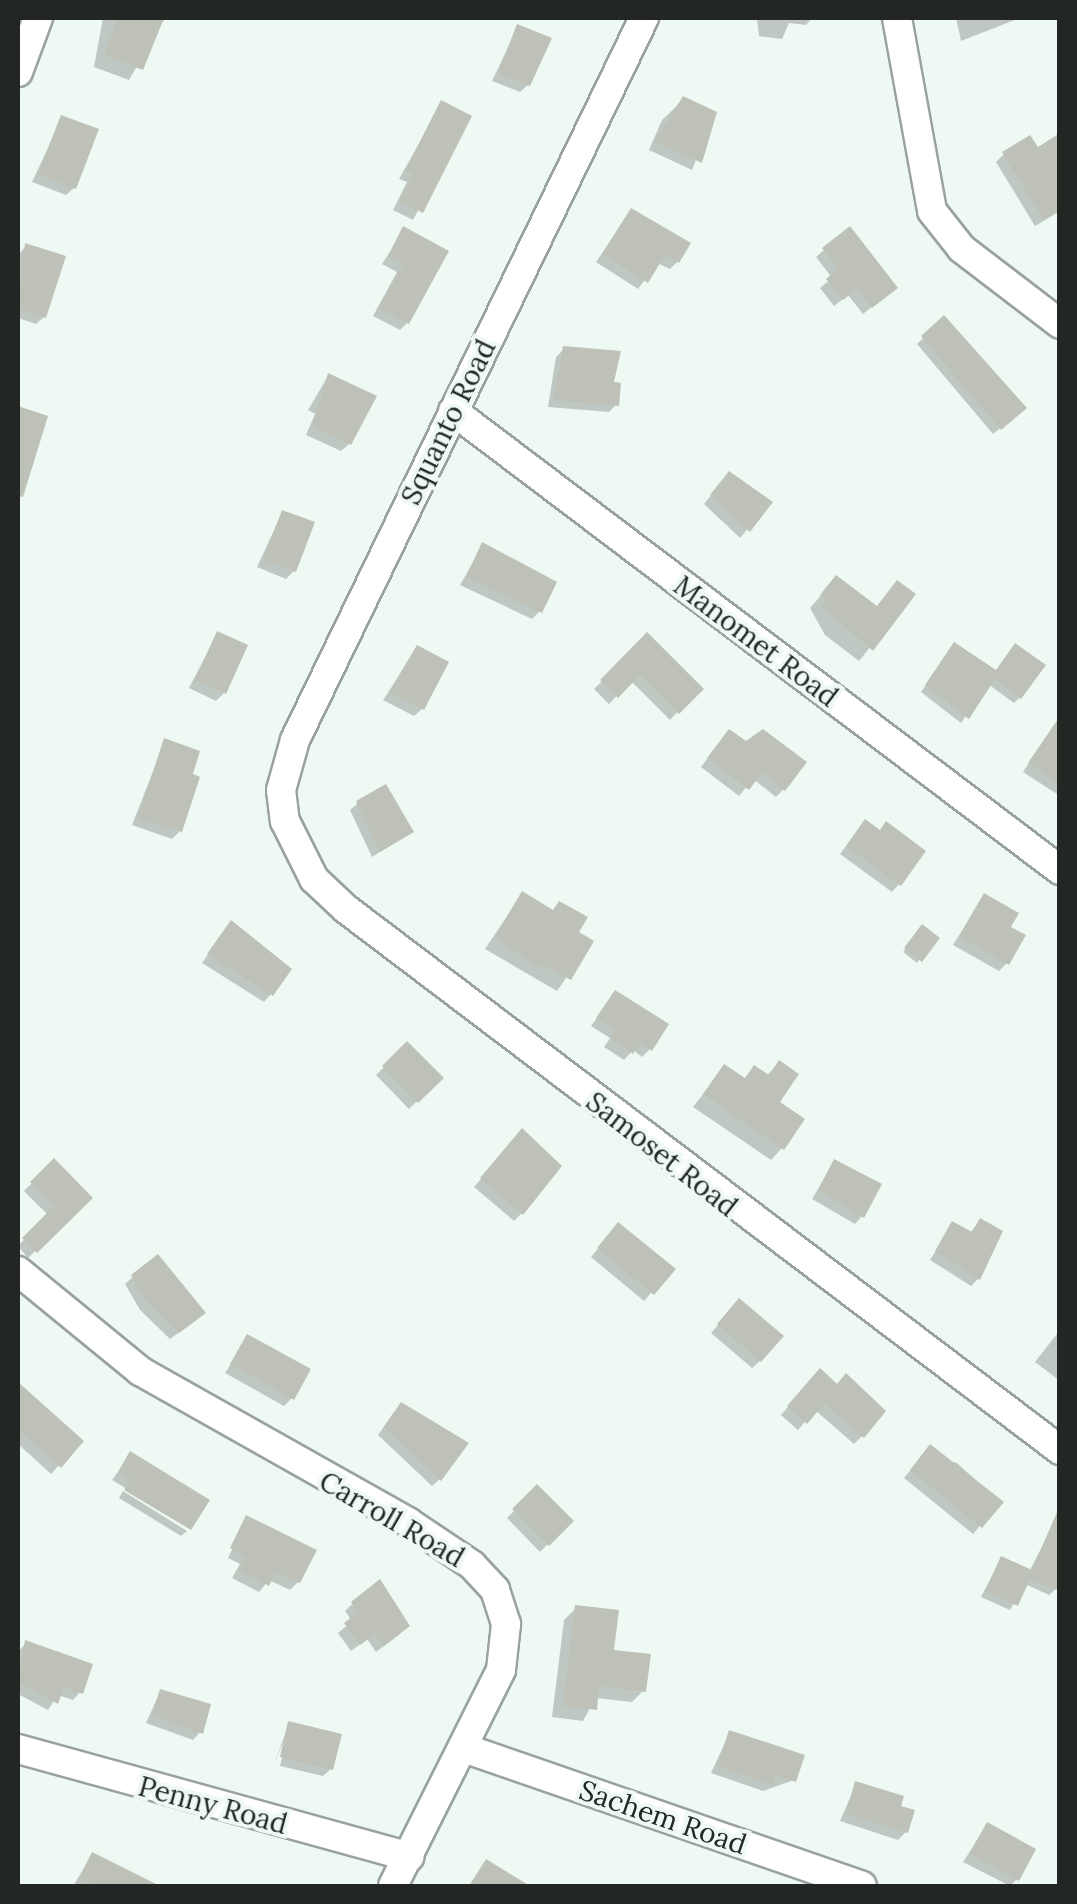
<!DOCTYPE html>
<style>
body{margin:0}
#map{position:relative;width:1077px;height:1904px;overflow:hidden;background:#eff9f3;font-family:Lora,serif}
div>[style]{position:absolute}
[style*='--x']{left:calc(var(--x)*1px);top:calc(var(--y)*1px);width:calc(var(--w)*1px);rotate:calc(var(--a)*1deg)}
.shadow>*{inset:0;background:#0003}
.building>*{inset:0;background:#bdc1b7}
.roads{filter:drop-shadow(2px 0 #99a29c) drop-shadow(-2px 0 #99a29c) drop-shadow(0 2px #99a29c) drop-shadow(0 -2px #99a29c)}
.minor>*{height:28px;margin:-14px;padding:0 14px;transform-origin:14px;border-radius:14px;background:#fff}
span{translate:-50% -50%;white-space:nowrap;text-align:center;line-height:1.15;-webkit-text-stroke:8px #eff9f3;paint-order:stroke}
.street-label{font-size:28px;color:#232724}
.frame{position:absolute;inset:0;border:20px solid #232724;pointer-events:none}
</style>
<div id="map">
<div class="shadow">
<div style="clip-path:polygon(103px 18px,165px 18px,129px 80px,94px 67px)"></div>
<div style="clip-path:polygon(757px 18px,812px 18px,806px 25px,789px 23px,782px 39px,759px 36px)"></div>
<div style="clip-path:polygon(956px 18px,1020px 18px,961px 41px)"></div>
<div style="clip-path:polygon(518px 27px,528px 85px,520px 92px,492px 81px)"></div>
<div style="clip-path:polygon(684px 99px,714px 113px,692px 170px,649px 150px,662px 120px)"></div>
<div style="clip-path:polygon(442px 103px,469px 117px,413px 220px,393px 210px,407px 182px,399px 179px)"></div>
<div style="clip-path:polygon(62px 118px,74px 188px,66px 195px,32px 182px)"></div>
<div style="clip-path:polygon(1004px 154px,1060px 186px,1060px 211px,1035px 226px,996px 162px)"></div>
<div style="clip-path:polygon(631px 211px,677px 262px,670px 269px,657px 263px,638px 289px,596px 262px)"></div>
<div style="clip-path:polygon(404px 230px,407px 323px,400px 330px,373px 316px,397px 272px,382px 264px)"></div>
<div style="clip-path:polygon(26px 246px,44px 317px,36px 324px,18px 318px,18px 255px)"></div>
<div style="clip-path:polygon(824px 250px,887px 295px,863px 314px,848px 295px,834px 306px,820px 288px,832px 278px,816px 257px)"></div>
<div style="clip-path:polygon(944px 318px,1017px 414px,993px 434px,917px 344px)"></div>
<div style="clip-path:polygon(564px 349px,611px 385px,617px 404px,609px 412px,548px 407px,556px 357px)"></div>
<div style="clip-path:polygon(328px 376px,349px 444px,341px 451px,306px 435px,315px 414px,308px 410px)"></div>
<div style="clip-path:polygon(722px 482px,770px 503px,740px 538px,704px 504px)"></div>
<div style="clip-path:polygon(282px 513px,294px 571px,286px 579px,257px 567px)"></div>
<div style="clip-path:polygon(483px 545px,540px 611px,532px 619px,460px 585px)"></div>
<div style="clip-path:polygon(836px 578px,876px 608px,913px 594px,859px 661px,825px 635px,810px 608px)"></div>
<div style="clip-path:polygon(217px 634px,224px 693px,216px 701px,189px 688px)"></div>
<div style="clip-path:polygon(647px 636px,700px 689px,670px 720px,631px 681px,609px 704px,594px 689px)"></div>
<div style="clip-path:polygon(954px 645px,1020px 697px,1014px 703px,988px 684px,961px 723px,921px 692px)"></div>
<div style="clip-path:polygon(418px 648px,422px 709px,414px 716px,383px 700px)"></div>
<div style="clip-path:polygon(722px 739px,784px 789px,776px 797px,753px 779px,739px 796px,701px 767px)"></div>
<div style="clip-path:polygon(165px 741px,180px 831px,172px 839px,132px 825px)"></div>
<div style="clip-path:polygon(1040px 746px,1060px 746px,1060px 796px,1023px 772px)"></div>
<div style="clip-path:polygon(358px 803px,411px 832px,372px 857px,350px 810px)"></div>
<div style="clip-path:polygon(858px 830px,899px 884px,892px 892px,840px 854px)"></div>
<div style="clip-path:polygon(522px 894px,591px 942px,557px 991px,485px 949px)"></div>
<div style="clip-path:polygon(984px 896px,1008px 928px,1007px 963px,999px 971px,953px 945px)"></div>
<div style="clip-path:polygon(922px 928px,936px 938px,917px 963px,903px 952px)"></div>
<div style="clip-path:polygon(224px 931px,271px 994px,264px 1002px,202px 963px)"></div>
<div style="clip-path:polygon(615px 993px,650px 1049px,642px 1057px,633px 1050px,624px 1060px,604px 1047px,610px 1038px,591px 1026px)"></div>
<div style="clip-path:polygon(407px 1044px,440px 1078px,409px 1109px,376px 1075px)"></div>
<div style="clip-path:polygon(779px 1063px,782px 1148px,771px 1160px,693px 1107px,724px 1067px,743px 1080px,754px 1068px,766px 1076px)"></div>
<div style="clip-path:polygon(515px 1139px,522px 1213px,514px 1221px,474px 1187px)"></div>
<div style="clip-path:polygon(54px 1161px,90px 1198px,28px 1258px,18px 1246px,48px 1215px,24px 1191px)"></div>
<div style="clip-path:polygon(834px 1162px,862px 1216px,855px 1224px,812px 1199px)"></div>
<div style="clip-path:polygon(980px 1221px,978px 1279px,971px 1286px,930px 1260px,953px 1224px,969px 1234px)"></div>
<div style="clip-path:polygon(611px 1233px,672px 1269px,644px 1301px,591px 1257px)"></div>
<div style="clip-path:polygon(133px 1277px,196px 1320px,170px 1339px,140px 1310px,125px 1284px)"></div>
<div style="clip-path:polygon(732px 1309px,760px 1361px,752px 1368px,711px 1333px)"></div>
<div style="clip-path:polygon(1060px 1330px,1060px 1381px,1035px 1362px)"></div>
<div style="clip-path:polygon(248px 1337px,292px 1398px,284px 1406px,225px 1373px)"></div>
<div style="clip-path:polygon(812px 1379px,862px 1436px,854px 1444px,815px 1410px,798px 1430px,781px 1415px)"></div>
<div style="clip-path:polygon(18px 1386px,81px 1441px,51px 1474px,18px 1444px)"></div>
<div style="clip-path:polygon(394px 1412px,440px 1479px,432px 1486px,378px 1435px)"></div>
<div style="clip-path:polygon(131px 1454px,190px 1527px,112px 1480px)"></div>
<div style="clip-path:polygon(923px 1455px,957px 1463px,1000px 1502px,973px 1534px,904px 1478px)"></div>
<div style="clip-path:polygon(537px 1487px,571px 1521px,540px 1552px,507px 1518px)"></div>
<div style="clip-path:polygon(123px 1491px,187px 1531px,181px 1536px,119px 1498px)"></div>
<div style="clip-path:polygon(247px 1518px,298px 1582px,290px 1590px,269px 1580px,259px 1592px,232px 1578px,240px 1564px,228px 1558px)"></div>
<div style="clip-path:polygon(1052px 1527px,1056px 1589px,1049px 1595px,1025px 1584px,1010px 1610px,981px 1597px,1001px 1559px,1029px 1572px)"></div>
<div style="clip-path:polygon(352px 1604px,400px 1634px,376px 1652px,367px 1639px,351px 1651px,338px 1633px,352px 1621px,345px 1611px)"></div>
<div style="clip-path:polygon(576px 1608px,644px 1690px,632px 1702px,596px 1698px,583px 1721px,552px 1717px,564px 1620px)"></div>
<div style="clip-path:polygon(26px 1643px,80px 1692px,73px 1700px,58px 1695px,48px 1710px,18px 1694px,18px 1652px)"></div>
<div style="clip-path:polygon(160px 1692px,200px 1732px,193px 1740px,146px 1723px)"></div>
<div style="clip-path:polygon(289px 1724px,331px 1769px,323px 1776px,280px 1766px,289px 1729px,274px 1764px)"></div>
<div style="clip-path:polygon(730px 1732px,794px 1780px,763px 1791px,711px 1773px)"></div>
<div style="clip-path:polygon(856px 1784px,898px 1808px,906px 1832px,898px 1840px,840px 1821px)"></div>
<div style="clip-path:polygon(987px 1825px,1017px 1879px,1010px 1886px,963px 1862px)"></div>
<div style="clip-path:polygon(92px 1855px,140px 1879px,136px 1886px,73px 1886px)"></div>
</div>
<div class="building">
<div style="clip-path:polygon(118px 18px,164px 18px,143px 70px,104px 55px)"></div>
<div style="clip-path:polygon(517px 24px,552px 38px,530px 86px,498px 73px)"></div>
<div style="clip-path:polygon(683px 96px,717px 112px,702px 163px,655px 142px)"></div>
<div style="clip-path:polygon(441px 100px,472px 116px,423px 213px,399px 201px,412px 174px,405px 171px)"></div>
<div style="clip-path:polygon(61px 115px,99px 129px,76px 189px,38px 174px)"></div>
<div style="clip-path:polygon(1060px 133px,1060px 210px,1044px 220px,1002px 152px,1030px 135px,1038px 147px)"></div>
<div style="clip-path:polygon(631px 208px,691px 243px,679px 263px,665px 255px,648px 283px,602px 254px)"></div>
<div style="clip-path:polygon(403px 226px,449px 251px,409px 324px,379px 308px,403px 264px,388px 256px)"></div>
<div style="clip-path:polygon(850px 226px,898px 288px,872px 308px,857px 289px,843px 300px,826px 279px,838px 269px,822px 248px)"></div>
<div style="clip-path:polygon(25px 243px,66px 256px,46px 318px,18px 309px)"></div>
<div style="clip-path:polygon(944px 315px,1027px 408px,1001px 430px,921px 336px)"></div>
<div style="clip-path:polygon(563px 346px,621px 351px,614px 382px,621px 383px,619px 406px,554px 400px)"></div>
<div style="clip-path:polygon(328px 373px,377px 396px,351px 445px,312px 427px)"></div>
<div style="clip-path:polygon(18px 406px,48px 416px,23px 497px,18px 496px)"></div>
<div style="clip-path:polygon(729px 471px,773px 502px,750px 532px,710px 495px)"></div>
<div style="clip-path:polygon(282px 510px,315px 522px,296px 572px,263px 560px)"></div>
<div style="clip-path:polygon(482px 542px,557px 582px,542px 613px,466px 577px)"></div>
<div style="clip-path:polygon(836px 575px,877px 606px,897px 580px,916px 594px,873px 651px,822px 606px,826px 600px,820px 595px)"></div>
<div style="clip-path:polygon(217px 631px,248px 645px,226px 694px,195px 680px)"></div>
<div style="clip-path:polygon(647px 632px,704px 689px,679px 714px,640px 675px,618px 698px,600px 680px)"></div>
<div style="clip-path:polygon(954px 642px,996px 670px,1015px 643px,1046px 665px,1021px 699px,995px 679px,969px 719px,925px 685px)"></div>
<div style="clip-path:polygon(417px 645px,449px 662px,424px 710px,389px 692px)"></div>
<div style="clip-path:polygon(1060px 716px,1060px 784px,1028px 763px)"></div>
<div style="clip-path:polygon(729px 729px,746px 741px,763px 729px,807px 762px,785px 791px,762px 773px,749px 790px,707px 758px)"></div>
<div style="clip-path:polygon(164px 738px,200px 751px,193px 774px,200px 777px,182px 832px,138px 818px)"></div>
<div style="clip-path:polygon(386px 784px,414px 832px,380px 852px,356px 801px)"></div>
<div style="clip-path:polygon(865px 819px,880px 830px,886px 821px,926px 851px,901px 886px,846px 846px)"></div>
<div style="clip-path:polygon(522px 891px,553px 910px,559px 901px,588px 917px,579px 932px,594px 941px,571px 980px,543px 965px,541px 969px,495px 937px)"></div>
<div style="clip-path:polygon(984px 893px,1019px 913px,1011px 927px,1026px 935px,1009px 965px,959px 936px)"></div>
<div style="clip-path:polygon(231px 920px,292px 969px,273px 996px,207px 954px)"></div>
<div style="clip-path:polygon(922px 924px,940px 938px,922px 962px,904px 948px)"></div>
<div style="clip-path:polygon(615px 990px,669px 1024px,652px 1051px,640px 1043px,633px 1054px,610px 1038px,616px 1030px,596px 1018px)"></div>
<div style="clip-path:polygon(407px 1041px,444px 1078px,418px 1103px,382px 1066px)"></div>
<div style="clip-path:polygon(779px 1060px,799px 1074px,780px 1102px,805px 1119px,784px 1150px,703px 1094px,724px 1064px,745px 1078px,754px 1065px,769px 1075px)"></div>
<div style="clip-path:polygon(522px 1128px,562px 1166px,523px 1215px,480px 1178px)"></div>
<div style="clip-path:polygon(54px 1158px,93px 1198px,37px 1253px,22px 1238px,54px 1206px,30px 1182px)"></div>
<div style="clip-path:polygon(834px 1159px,882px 1184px,864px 1218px,818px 1190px)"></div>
<div style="clip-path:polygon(980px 1218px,1003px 1231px,980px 1280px,935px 1251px,952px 1221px,972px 1232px)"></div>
<div style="clip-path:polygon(618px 1222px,676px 1269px,654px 1295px,597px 1248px)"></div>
<div style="clip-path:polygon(158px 1254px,206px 1313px,179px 1333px,147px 1302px,131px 1275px)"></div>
<div style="clip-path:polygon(739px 1298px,784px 1336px,761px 1362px,717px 1324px)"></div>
<div style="clip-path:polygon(247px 1334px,311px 1369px,294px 1400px,230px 1364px)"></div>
<div style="clip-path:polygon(820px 1368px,837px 1384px,846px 1373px,886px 1411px,864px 1438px,824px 1404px,807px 1424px,787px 1406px)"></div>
<div style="clip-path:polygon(18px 1382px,84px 1441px,61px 1468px,18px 1429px)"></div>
<div style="clip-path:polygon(401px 1402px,469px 1443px,441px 1481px,384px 1427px)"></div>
<div style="clip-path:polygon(930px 1444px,1004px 1502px,982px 1528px,910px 1470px)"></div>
<div style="clip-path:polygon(130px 1451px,210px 1500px,191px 1530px,124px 1490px,131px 1480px,118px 1472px)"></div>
<div style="clip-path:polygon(537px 1484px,574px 1521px,549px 1546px,512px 1509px)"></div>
<div style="clip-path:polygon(1060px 1505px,1060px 1591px,1030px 1579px,1018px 1606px,985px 1591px,1001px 1556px,1032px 1570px)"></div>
<div style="clip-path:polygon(246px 1515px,317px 1550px,300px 1583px,276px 1572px,269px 1586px,238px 1570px,245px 1556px,230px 1548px)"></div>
<div style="clip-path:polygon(380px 1579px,410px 1626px,384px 1646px,375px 1634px,360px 1645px,344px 1623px,358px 1612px,351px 1602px)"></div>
<div style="clip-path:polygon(575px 1605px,619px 1610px,614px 1650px,651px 1654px,646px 1692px,599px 1686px,597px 1710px,563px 1706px)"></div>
<div style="clip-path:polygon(25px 1640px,93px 1664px,83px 1694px,64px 1687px,58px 1704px,18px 1682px)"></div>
<div style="clip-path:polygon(160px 1689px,211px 1704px,203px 1734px,152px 1715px)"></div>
<div style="clip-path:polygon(288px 1721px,342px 1734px,333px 1770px,280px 1757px)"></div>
<div style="clip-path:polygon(729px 1730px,805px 1755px,796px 1782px,776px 1775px,773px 1785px,717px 1766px)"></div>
<div style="clip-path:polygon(855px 1781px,904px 1796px,901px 1806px,915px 1810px,908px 1833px,846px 1814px)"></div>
<div style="clip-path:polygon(987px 1822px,1036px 1849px,1019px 1881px,969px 1854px)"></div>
<div style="clip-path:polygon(92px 1852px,160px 1886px,97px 1886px,79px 1878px)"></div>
<div style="clip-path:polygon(486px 1859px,530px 1886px,469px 1886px)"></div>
</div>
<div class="roads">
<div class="minor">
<div style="--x:644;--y:18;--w:802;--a:115.8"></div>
<div style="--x:295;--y:740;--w:52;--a:105.6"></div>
<div style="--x:281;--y:790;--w:31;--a:83"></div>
<div style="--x:285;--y:821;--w:65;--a:63.4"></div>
<div style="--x:314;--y:879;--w:44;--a:43.2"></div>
<div style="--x:346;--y:909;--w:896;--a:37.15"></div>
<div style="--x:897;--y:18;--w:196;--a:79.7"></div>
<div style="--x:932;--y:211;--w:48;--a:51.7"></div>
<div style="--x:962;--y:249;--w:123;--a:37.4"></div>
<div style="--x:18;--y:72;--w:58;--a:-69.7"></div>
<div style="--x:453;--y:411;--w:761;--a:37.1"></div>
<div style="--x:18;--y:1271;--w:158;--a:39.3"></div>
<div style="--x:140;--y:1371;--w:308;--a:29.4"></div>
<div style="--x:408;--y:1522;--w:77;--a:33.9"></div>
<div style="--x:472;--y:1565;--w:34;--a:47"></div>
<div style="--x:495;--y:1590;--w:36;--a:72"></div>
<div style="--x:506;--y:1624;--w:46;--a:96.2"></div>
<div style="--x:501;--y:1670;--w:241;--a:116.6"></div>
<div style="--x:464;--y:1748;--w:421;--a:19.1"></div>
<div style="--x:18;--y:1749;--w:406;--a:15.4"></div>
</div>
</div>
<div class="street-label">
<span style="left:448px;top:422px;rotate:-64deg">Squanto Road</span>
<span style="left:756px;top:641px;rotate:37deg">Manomet Road</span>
<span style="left:662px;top:1154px;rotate:38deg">Samoset Road</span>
<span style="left:392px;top:1519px;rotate:30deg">Carroll Road</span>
<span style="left:213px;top:1805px;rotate:15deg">Penny Road</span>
<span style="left:663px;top:1817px;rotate:19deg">Sachem Road</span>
</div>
<div class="frame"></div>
</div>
